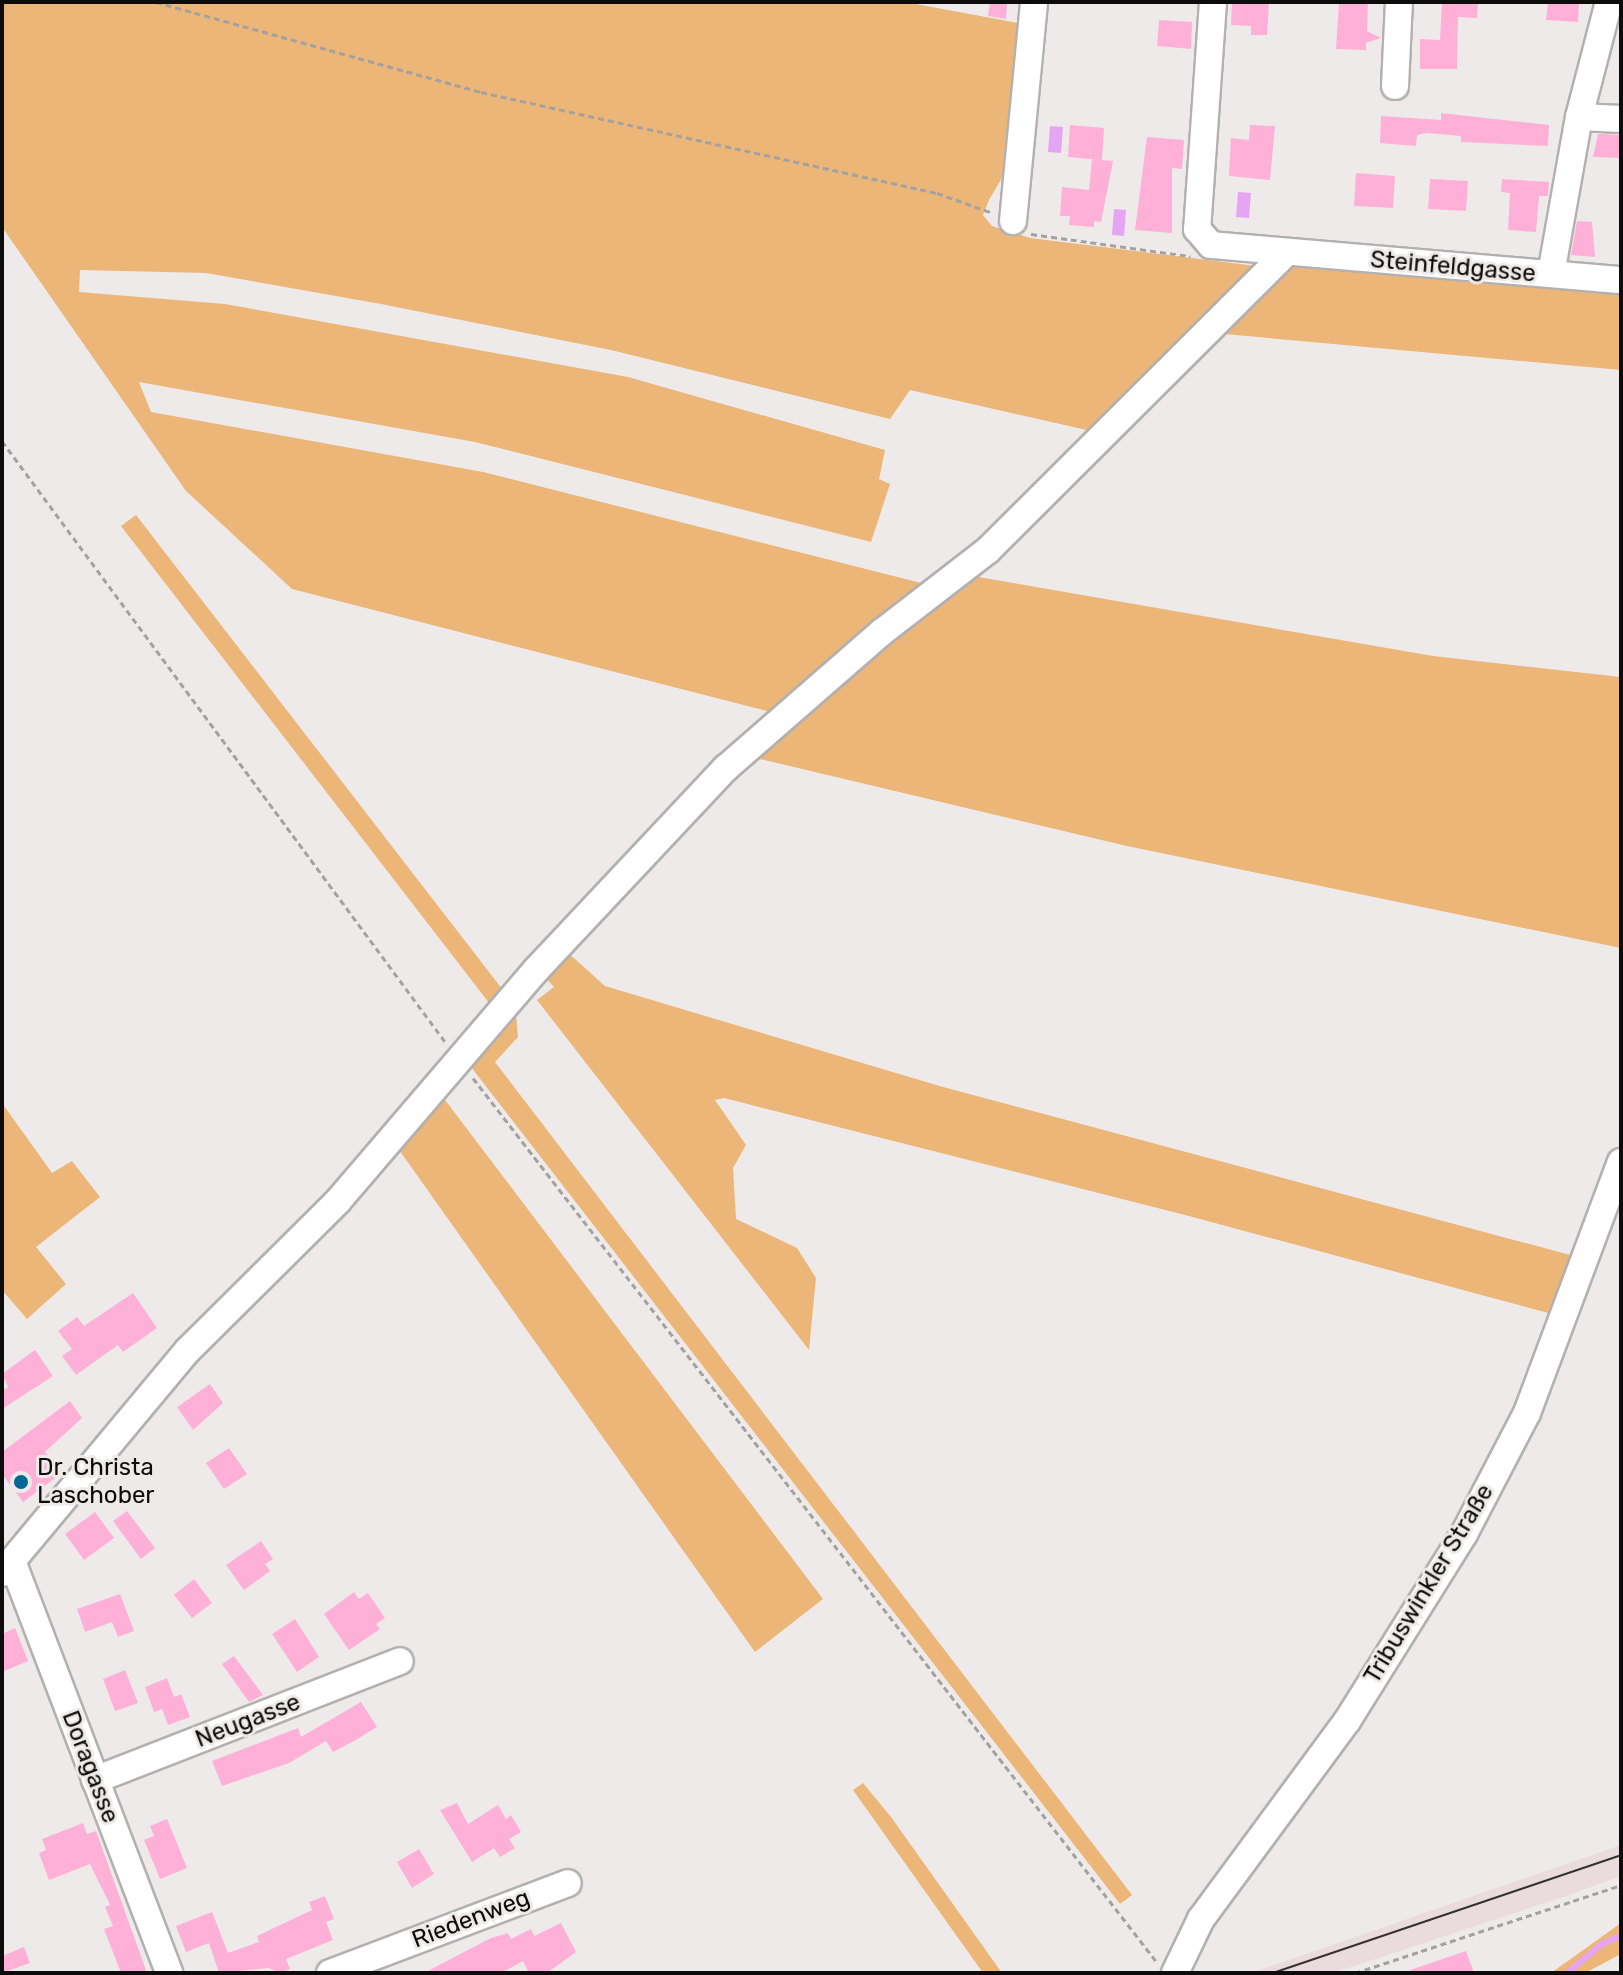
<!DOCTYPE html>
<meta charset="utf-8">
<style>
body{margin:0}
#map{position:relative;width:1623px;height:1975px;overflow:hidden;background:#eeeaea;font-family:Rubik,sans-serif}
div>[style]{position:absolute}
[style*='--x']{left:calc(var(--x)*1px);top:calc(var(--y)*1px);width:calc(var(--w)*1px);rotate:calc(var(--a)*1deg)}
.built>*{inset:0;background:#eadcdd}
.green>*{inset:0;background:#ebb677}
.water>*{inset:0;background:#e6a5f3}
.stream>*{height:6px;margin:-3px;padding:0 3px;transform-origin:3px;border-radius:3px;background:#e6a5f3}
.building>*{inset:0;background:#feb0d7}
.path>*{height:3px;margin-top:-1.5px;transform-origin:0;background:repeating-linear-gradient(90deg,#a4a1a1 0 6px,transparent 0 10px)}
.roads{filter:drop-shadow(2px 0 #b4b0b0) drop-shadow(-2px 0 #b4b0b0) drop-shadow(0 2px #b4b0b0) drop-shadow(0 -2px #b4b0b0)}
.minor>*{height:26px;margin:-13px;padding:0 13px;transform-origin:13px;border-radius:13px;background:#fff}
.tram>*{height:2px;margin:-1px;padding:0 1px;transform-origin:1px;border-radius:1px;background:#333131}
.dots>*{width:22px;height:22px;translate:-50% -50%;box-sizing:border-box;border:4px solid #eeeaea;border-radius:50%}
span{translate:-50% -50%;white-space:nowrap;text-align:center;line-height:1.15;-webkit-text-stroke:6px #eeeaea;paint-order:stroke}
.street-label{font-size:24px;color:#0d0c0c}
.poi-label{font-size:24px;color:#0d0c0c}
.left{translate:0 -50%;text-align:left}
.frame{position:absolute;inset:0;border:4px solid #0d0c0c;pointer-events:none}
</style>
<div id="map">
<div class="built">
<div style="clip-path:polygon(1621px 1845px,1621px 1876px,1569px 1895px,1333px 1973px,1251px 1973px)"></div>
</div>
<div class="green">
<div style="clip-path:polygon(2px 2px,905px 2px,1029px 25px,1036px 120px,989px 200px,983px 215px,992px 226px,1030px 238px,1273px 268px,1315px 263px,1621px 289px,1621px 370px,1213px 333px,1091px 431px,910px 390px,890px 419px,611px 350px,381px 304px,206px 273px,80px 270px,79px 292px,225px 304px,628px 377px,885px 450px,879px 479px,890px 484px,871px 542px,475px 442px,139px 382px,151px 412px,483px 472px,933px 586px,779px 714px,292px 589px,186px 491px,2px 227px)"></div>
<div style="clip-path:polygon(136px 515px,506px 994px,493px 1008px,121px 526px)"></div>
<div style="clip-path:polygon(967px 575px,1433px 656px,1621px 677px,1621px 948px,1127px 846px,756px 758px)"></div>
<div style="clip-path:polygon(565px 950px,605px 986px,943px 1087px,1574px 1256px,1552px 1314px,1189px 1216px,724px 1098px,715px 1100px,746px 1145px,733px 1168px,736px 1219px,797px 1248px,816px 1278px,809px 1350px,537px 1000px,554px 987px,540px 972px)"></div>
<div style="clip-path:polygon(515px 1004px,518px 1037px,495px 1062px,1132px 1895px,1120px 1904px,464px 1058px)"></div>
<div style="clip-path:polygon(430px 1080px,823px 1599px,755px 1652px,385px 1130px)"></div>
<div style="clip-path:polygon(2px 1103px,52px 1173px,72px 1161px,100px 1197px,36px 1247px,66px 1284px,27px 1319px,2px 1290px)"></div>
<div style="clip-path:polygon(863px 1783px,891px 1817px,1002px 1973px,983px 1973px,853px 1790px)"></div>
<div style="clip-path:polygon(1621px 1923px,1621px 1954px,1585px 1973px,1551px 1973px)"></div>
</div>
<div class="water">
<div style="clip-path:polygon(1050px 126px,1063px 127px,1061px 153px,1048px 152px)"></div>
<div style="clip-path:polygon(1238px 192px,1251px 193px,1249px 218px,1236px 217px)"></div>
<div style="clip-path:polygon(1114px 209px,1126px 210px,1124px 236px,1112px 235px)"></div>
</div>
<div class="stream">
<div style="--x:1567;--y:1973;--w:45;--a:-39.6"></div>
<div style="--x:1602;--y:1944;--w:21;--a:-23"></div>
</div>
<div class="building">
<div style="clip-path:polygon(990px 2px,1007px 4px,1006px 19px,988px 16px)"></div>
<div style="clip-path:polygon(1232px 2px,1269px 2px,1267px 35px,1251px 35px,1251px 26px,1231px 25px)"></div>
<div style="clip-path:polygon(1339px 2px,1368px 2px,1367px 31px,1381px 38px,1366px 43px,1366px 50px,1336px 49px)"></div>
<div style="clip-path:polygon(1442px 2px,1478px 2px,1477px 18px,1458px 17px,1457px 69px,1420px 69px,1420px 39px,1440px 40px)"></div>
<div style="clip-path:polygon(1548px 2px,1579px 2px,1578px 22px,1546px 20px)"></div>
<div style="clip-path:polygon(1159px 20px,1192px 22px,1191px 49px,1157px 46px)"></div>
<div style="clip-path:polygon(1441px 113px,1549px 125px,1548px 146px,1461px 142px,1461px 136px,1426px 133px,1417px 135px,1416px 146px,1380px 143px,1381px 116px,1441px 120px)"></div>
<div style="clip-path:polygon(1070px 125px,1104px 128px,1102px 160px,1068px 157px)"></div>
<div style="clip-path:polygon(1250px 125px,1275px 126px,1270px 180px,1229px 176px,1231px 138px,1249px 140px)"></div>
<div style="clip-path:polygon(1598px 134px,1621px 135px,1621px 158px,1593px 157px)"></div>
<div style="clip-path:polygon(1147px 137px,1184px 140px,1182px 169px,1172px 168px,1172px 233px,1135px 230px)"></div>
<div style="clip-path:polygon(1092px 159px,1113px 161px,1101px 222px,1094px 221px,1094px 227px,1069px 225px,1070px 216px,1060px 216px,1062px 187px,1089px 190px)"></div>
<div style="clip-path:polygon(1356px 173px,1395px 176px,1393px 208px,1354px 206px)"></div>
<div style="clip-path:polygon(1430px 179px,1468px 181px,1466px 211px,1428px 209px)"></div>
<div style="clip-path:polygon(1502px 179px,1549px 182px,1548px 196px,1539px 196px,1536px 232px,1508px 230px,1510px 193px,1501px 192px)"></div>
<div style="clip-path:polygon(1577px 221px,1592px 222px,1595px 257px,1571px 255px)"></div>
<div style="clip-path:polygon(133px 1293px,157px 1328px,123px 1352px,118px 1345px,76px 1375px,62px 1356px,72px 1349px,58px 1331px,77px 1317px,84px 1326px)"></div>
<div style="clip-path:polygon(35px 1350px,53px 1376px,2px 1409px,2px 1391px,8px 1387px,2px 1374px)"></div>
<div style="clip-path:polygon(210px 1384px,223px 1403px,193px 1430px,177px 1407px)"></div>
<div style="clip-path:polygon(70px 1401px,82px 1418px,45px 1452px,62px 1473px,23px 1502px,2px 1474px,2px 1452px)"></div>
<div style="clip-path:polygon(229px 1448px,247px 1474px,224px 1489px,206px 1463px)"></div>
<div style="clip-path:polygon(127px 1511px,155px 1548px,141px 1559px,113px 1521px)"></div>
<div style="clip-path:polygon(95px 1512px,114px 1538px,84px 1560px,65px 1534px)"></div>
<div style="clip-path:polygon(261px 1541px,273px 1559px,265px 1564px,270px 1571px,244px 1590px,226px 1565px)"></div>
<div style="clip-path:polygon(194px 1579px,212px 1603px,192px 1618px,174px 1595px)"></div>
<div style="clip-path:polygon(354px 1592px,359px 1599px,368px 1593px,385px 1618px,376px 1624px,380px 1629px,349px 1650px,324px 1614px)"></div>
<div style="clip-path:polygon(120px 1594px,134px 1631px,118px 1637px,112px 1622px,85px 1632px,77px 1609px)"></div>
<div style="clip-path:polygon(295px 1619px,319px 1657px,297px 1672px,272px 1634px)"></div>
<div style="clip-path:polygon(15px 1628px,28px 1661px,2px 1672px,2px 1634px)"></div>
<div style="clip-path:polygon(234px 1656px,263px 1695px,249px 1702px,222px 1664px)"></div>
<div style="clip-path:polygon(125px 1670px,138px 1703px,115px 1711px,103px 1679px)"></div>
<div style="clip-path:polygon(167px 1678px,174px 1697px,181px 1694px,190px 1717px,168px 1725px,162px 1709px,154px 1712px,145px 1687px)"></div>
<div style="clip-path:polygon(361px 1702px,377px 1727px,354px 1741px,333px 1752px,326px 1741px,289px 1763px,222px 1786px,212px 1761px,298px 1728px,301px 1737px)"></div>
<div style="clip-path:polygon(457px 1803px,468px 1824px,498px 1805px,506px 1819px,511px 1815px,521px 1832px,509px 1839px,515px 1848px,500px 1857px,494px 1848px,472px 1862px,440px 1810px)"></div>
<div style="clip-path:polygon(167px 1819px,187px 1868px,160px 1879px,144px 1840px,154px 1836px,150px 1826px)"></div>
<div style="clip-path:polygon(83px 1823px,87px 1834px,96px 1831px,147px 1973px,121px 1973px,104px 1929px,113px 1926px,105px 1907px,110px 1905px,90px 1864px,49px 1880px,39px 1853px,46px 1850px,42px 1839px)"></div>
<div style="clip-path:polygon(419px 1849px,434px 1874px,412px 1888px,397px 1862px)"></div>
<div style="clip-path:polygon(325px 1896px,334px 1919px,326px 1922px,333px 1940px,286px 1959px,290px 1969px,280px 1973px,269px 1968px,219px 1973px,209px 1943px,186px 1952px,176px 1926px,212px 1912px,228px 1953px,259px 1942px,257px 1936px,312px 1910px,309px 1902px)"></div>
<div style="clip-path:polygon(561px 1923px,576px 1952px,547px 1973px,529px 1973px,523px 1961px,501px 1973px,424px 1973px,491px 1938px,508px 1933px,511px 1939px,531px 1929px,534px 1936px)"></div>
<div style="clip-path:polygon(24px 1947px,30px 1963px,2px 1973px,2px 1956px)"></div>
<div style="clip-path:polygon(1466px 1951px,1474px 1973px,1411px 1973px,1410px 1970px)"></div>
</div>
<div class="path">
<div style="--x:156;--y:2;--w:337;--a:15.5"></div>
<div style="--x:481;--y:92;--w:467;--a:12.5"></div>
<div style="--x:937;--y:193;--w:59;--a:19.7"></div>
<div style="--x:1031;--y:234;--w:161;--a:7.9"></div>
<div style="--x:2;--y:441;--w:748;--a:53.59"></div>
<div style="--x:473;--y:1078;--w:1116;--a:52.28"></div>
<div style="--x:1355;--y:1973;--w:280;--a:-18.3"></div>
</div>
<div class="roads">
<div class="minor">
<div style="--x:1213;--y:2;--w:228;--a:94"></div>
<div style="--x:1197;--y:229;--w:21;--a:49"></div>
<div style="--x:1211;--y:245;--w:411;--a:4.9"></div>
<div style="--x:1395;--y:86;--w:84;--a:-87.3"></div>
<div style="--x:1579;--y:117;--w:42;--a:2.7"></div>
<div style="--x:1013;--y:221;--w:220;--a:-84.5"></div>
<div style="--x:1551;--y:274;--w:159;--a:-79.9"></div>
<div style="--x:1579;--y:117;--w:119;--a:-75.4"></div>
<div style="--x:12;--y:1561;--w:441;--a:69.1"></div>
<div style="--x:2;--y:1573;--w:290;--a:-50.2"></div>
<div style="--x:188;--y:1350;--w:211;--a:-44.8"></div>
<div style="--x:338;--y:1201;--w:304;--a:-49.4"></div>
<div style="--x:536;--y:970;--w:277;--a:-46.8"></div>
<div style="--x:726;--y:768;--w:207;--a:-41.1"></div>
<div style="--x:882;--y:632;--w:134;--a:-37.7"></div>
<div style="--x:988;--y:550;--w:421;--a:-44.9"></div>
<div style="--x:95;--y:1780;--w:327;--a:-21.3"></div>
<div style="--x:330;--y:1973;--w:254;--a:-20.7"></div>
<div style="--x:1175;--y:1973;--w:60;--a:-64.3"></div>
<div style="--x:1201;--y:1919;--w:246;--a:-53.6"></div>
<div style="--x:1347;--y:1721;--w:221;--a:-58"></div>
<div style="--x:1464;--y:1534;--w:136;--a:-62.5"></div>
<div style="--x:1527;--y:1413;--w:268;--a:-69.5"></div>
</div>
</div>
<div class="tram">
<div style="--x:1273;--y:1973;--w:367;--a:-18.7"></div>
</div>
<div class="dots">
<div style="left:21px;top:1482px;background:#046897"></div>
</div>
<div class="street-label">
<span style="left:1453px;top:267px;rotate:5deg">Steinfeldgasse</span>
<span style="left:1429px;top:1584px;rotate:-59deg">Tribuswinkler Straße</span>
<span style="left:248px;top:1721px;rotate:-21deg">Neugasse</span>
<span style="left:90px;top:1767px;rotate:69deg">Doragasse</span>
<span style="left:471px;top:1919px;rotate:-21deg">Riedenweg</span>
</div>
<div class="poi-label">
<span class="left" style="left:37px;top:1482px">Dr. Christa<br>Laschober</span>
</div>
<div class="frame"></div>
</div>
